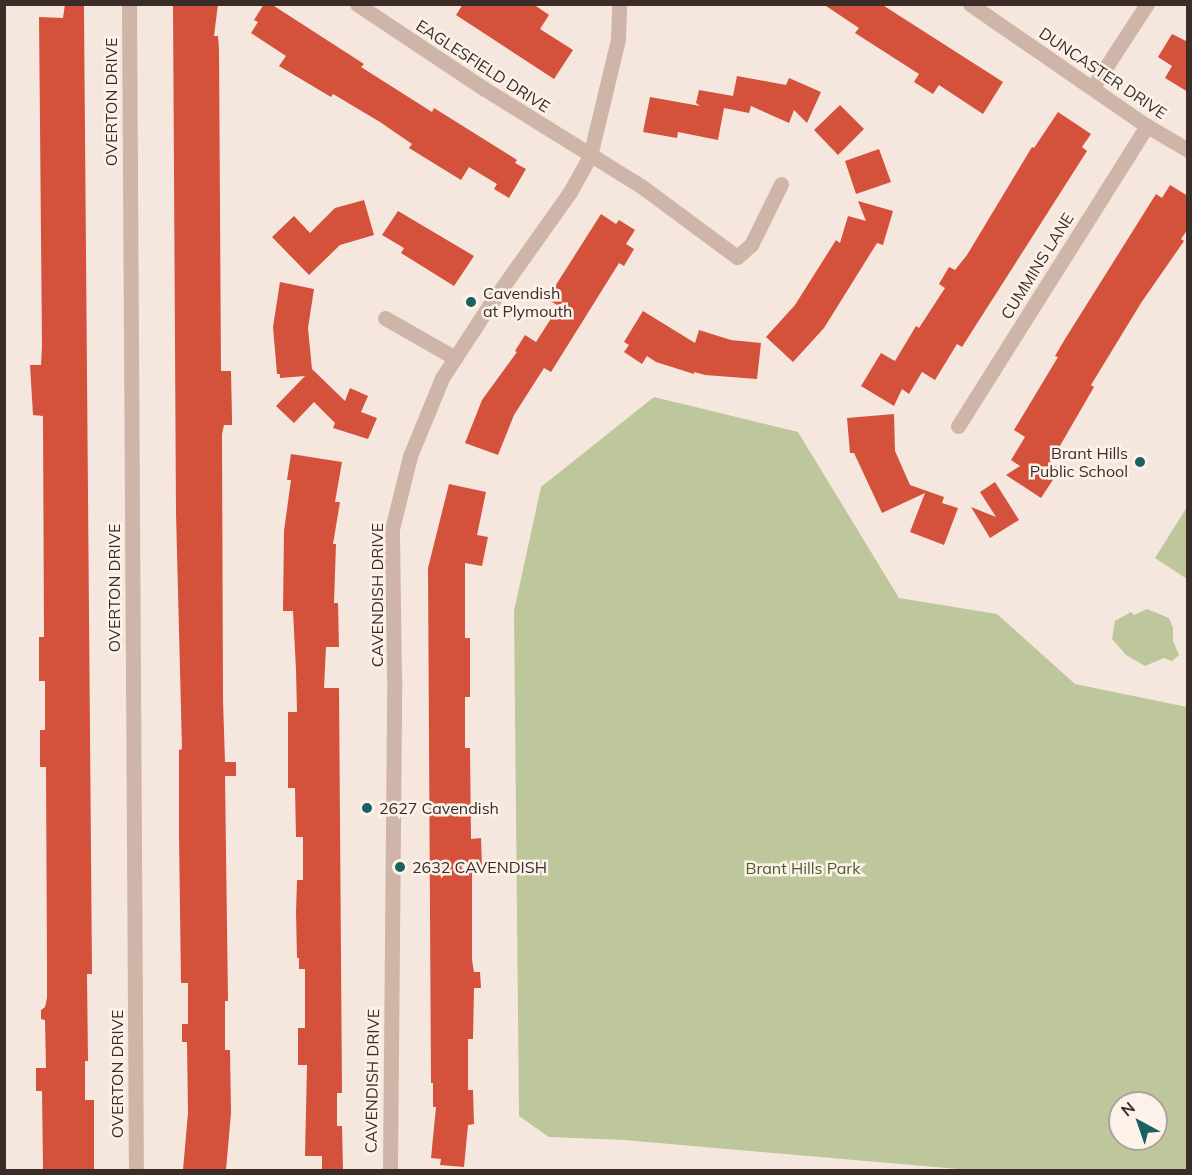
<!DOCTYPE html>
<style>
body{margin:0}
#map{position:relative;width:1192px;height:1175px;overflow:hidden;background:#f5e7dd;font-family:Mulish,sans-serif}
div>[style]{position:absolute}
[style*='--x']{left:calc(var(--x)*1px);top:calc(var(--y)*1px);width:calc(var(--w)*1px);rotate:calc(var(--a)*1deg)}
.green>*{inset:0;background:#bdc79b}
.building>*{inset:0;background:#d4513c}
.minor>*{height:15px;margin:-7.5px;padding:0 7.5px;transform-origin:7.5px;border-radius:7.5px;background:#cfb5a7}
.tertiary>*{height:15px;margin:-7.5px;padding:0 7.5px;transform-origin:7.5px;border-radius:7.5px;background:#cfb5a7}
.dots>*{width:16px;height:16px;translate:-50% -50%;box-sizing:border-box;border:3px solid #fcf2ea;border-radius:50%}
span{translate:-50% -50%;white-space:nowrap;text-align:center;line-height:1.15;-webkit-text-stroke:5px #fcf2ea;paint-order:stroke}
.street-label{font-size:16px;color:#3b2c28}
.poi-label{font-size:16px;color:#3b2c28}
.left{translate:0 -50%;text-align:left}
.right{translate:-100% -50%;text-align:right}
.park-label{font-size:16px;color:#4f5c29}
.frame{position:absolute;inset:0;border:6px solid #3b2c28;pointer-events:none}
.north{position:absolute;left:1108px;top:1091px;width:60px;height:60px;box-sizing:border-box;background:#fcf2ea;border:2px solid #afa39c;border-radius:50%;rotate:320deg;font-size:16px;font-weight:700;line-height:24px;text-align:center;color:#3b2c28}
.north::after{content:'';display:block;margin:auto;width:21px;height:27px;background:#18625f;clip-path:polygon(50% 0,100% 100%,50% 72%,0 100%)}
</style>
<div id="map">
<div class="green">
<div style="clip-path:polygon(evenodd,654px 397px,798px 432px,899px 598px,997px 614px,1075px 684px,1187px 707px,1187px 1170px,970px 1170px,624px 1140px,549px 1137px,519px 1116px,514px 611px,541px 487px,654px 397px,1120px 1103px,1156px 1103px,1156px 1139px,1120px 1139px,1120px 1103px)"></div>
<div style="clip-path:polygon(1187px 507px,1187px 579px,1155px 558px)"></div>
<div style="clip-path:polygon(1147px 609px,1169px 618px,1173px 628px,1173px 641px,1179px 655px,1172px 661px,1164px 658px,1145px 666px,1126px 655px,1112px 639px,1115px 621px,1131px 612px,1134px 615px)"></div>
</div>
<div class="building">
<div style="clip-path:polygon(65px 4px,84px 4px,84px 13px,92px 974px,87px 974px,88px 1061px,85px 1061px,85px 1100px,94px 1100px,94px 1170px,43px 1170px,42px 1091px,36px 1091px,36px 1068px,46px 1068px,45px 1020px,41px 1019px,41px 1010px,45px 1007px,47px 998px,47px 968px,46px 767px,40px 767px,40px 730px,45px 730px,45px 681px,39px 681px,39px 637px,44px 637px,43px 416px,33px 415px,30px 365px,41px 365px,42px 345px,39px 17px,63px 18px)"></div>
<div style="clip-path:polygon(173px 4px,218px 4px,214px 36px,218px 36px,219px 49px,221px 371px,231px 371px,232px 418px,232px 425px,224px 425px,222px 434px,223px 700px,225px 762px,236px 762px,236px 776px,225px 776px,228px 1001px,225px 1001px,225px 1050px,230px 1050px,231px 1113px,226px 1170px,183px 1170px,188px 1113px,187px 1042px,182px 1042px,182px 1024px,188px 1024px,188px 983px,181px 983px,179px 836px,179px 750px,182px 749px,176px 513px)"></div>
<div style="clip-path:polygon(264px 4px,271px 4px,364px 64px,361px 67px,432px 112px,434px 108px,517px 160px,515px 163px,526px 169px,509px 198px,494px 189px,497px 184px,469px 167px,461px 180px,409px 148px,412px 144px,380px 122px,333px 94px,331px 97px,279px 66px,286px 56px,251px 33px,258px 22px,254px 20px)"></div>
<div style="clip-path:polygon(463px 4px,533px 4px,549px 15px,540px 29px,573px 50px,554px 79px,456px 15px)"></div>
<div style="clip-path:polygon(823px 4px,881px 4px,1003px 82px,983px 114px,939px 85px,933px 94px,914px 82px,919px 74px,855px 33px,859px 28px)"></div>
<div style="clip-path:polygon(1172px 34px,1188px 42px,1188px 92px,1165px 78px,1172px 66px,1158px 57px)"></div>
<div style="clip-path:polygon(737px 76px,786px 85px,789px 78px,821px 92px,807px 123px,794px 110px,789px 123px,751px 106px,749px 113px,724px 108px,718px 140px,678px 132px,677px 138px,643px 132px,650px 97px,700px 106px,696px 103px,699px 90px,733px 96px)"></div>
<div style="clip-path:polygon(840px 105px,864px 129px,838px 155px,814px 130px)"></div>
<div style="clip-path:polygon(1058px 112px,1091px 134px,1082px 147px,1087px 151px,962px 347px,957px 344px,935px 380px,922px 372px,909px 394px,902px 389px,894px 406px,861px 386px,881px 353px,895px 361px,916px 326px,919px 328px,945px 288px,939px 284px,949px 267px,955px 270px,967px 255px,1032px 147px,1034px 148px)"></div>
<div style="clip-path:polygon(879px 149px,891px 182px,856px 194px,845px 161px)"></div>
<div style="clip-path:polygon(1170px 185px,1188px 196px,1188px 229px,1181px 239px,1184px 241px,1141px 303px,1091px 385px,1094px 387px,1050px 463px,1060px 469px,1041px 498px,1006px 475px,1020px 466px,1011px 460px,1025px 437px,1014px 430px,1058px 357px,1055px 356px,1065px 339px,1156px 194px,1162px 198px)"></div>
<div style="clip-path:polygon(364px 200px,374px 235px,340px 245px,309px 275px,272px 237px,294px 216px,310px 233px,335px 208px)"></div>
<div style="clip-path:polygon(858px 201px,893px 211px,883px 245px,877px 243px,824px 328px,793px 362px,766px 337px,795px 305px,836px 240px,840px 243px,848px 216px,866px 221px)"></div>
<div style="clip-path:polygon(398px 211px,474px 256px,454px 286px,401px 253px,404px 248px,382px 235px)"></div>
<div style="clip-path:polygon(601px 214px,616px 224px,619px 220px,635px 230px,626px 244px,634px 249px,624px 266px,619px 263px,551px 372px,544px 368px,514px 415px,498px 455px,465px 443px,482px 400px,517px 352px,515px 351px,525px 335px,536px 342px,559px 306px,547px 299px)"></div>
<div style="clip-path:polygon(280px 282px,314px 289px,308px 328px,312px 369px,345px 401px,350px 388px,368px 396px,361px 412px,377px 418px,368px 439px,333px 428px,335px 423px,314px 402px,294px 423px,276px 406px,305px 376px,280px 378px,280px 374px,277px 374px,273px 327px)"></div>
<div style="clip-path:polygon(643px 311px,695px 343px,699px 330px,731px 340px,761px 343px,757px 379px,705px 375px,694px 372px,694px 374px,656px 362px,647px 356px,642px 364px,624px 352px,629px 345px,624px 342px)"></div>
<div style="clip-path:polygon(894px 414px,895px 451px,910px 485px,944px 497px,942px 503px,958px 508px,944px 545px,910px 532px,925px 493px,882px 513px,854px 453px,850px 453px,847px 418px)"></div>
<div style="clip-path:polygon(291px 454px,342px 462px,335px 502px,340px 502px,333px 544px,336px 544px,334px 603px,338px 603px,339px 647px,326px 647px,324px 688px,339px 688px,342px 1093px,337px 1093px,337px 1126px,342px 1126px,343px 1170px,322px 1170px,322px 1156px,305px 1156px,307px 1065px,298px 1065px,298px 1028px,305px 1028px,305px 969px,299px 969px,299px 958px,297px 958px,296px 912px,297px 880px,303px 880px,303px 837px,296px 837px,295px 788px,288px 788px,288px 712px,297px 712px,296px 670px,293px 611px,283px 611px,284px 531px,291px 480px,287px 480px)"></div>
<div style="clip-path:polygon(995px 482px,1019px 520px,990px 538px,971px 507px,996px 517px,980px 492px)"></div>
<div style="clip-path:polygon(449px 484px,486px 492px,477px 535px,488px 537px,482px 566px,465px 563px,465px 638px,470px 638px,470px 697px,465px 697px,465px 748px,470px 748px,471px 839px,481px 838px,482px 868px,472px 869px,472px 960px,474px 972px,480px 972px,481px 988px,474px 988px,473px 1039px,468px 1039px,468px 1090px,473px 1090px,474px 1124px,468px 1125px,464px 1167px,440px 1165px,441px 1159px,431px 1158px,436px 1107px,433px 1107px,433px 1083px,431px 1083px,428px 568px)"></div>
</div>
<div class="minor">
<div style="--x:129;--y:4;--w:1166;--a:89.66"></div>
<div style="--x:357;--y:4;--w:151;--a:33.7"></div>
<div style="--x:483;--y:88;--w:186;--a:31.8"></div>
<div style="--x:641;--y:186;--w:119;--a:36.5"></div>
<div style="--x:737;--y:257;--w:18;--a:-41"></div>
<div style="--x:751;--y:245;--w:68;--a:-63.8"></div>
<div style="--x:970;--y:4;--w:215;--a:34.6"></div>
<div style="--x:1147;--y:126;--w:48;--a:30.3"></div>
<div style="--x:1093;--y:87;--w:99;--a:-57"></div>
<div style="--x:385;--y:318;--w:81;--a:29.7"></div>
<div style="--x:958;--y:426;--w:355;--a:-57.8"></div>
</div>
<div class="tertiary">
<div style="--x:390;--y:1170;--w:492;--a:-89.5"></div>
<div style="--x:394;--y:678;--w:149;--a:-90.8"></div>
<div style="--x:392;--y:529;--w:75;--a:-76.1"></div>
<div style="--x:410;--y:456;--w:84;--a:-67.7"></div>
<div style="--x:442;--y:378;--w:86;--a:-56.9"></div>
<div style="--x:489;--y:306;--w:140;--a:-54.6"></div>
<div style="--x:570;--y:192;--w:41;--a:-60.9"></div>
<div style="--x:590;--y:156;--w:120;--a:-76.5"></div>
<div style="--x:618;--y:39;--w:35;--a:-88"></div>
</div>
<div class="dots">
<div style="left:471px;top:302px;background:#18625f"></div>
<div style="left:1140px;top:462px;background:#18625f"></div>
<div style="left:367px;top:808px;background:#18625f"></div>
<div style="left:400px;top:867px;background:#18625f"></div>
</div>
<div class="street-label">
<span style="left:483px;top:66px;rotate:33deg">EAGLESFIELD DRIVE</span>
<span style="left:1103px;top:73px;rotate:34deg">DUNCASTER DRIVE</span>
<span style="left:111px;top:102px;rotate:-90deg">OVERTON DRIVE</span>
<span style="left:1037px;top:266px;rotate:-58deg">CUMMINS LANE</span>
<span style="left:114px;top:588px;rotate:-90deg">OVERTON DRIVE</span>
<span style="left:377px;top:595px;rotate:-90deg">CAVENDISH DRIVE</span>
<span style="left:117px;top:1074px;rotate:-90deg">OVERTON DRIVE</span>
<span style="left:372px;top:1081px;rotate:-89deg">CAVENDISH DRIVE</span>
</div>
<div class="poi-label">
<span class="left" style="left:483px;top:302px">Cavendish<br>at Plymouth</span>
<span class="right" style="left:1128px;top:462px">Brant Hills<br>Public School</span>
<span class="left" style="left:379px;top:808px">2627 Cavendish</span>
<span class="left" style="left:412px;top:867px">2632 CAVENDISH</span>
</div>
<div class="park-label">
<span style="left:803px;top:868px">Brant Hills Park</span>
</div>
<div class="frame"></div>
<div class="north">N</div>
</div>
